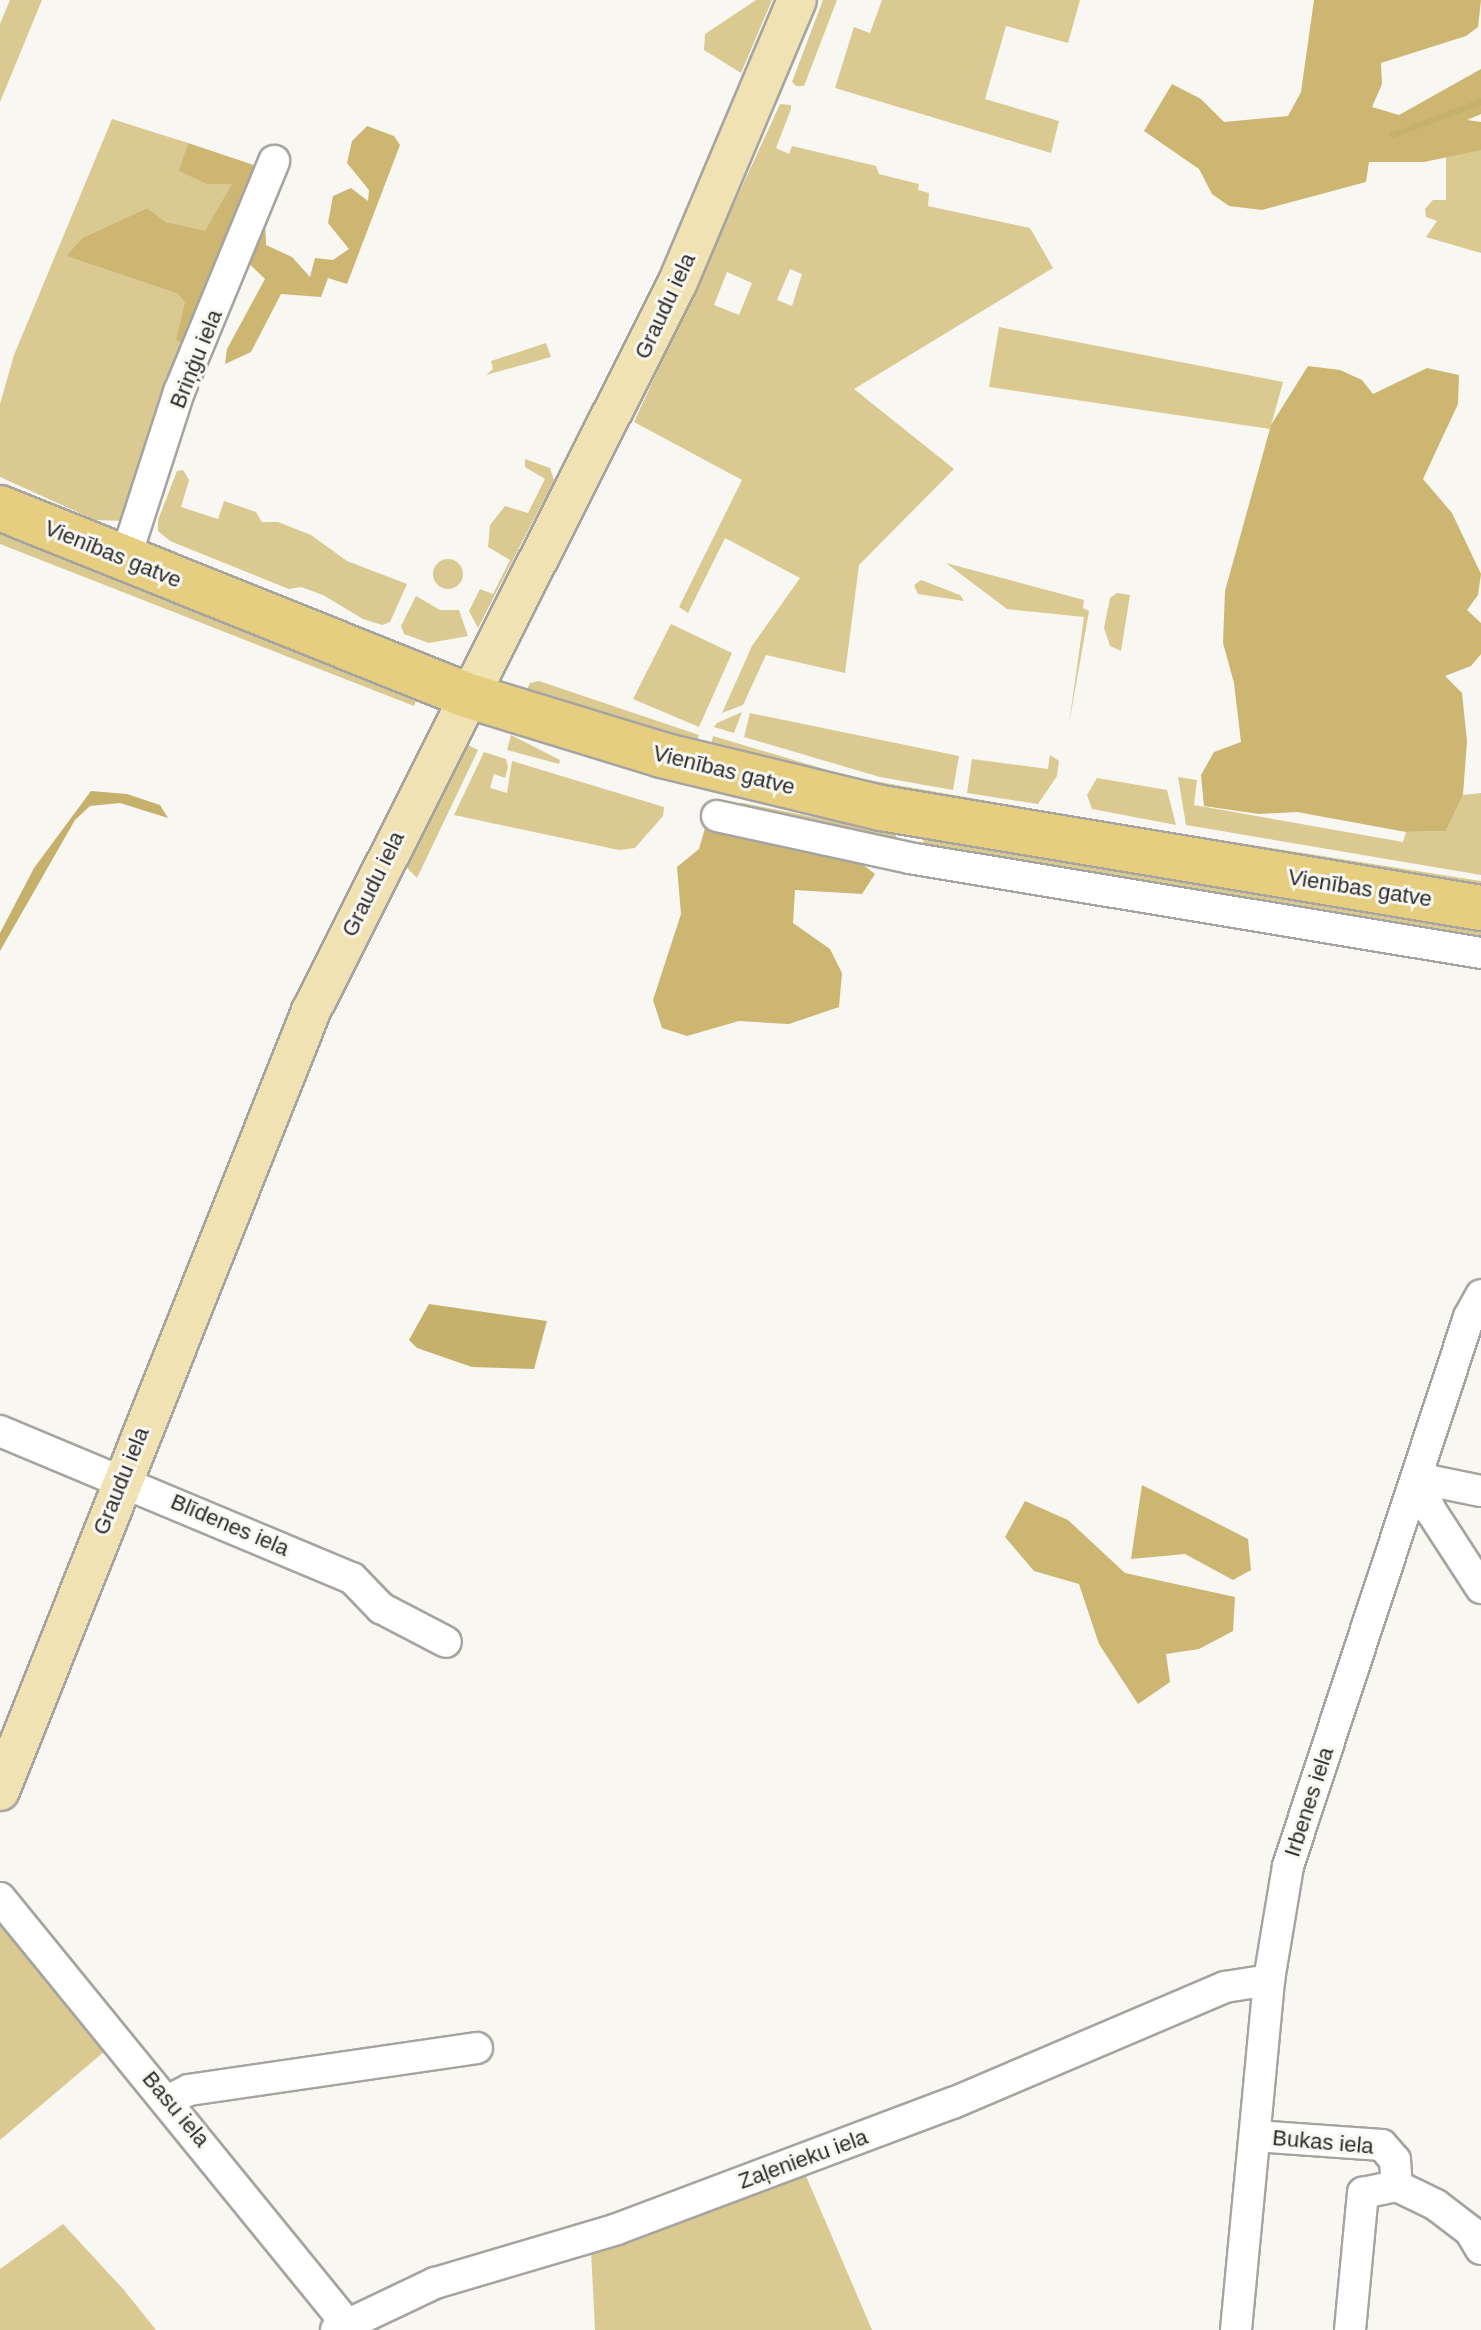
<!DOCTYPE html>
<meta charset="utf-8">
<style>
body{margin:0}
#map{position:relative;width:1481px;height:2330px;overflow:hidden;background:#f8f7f2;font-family:Helvetica,sans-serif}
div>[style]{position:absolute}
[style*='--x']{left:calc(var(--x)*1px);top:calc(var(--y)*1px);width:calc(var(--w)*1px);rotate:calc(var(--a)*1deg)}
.green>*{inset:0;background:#dac991}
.round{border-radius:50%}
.forest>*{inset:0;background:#ccb672}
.water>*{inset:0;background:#c6b16c}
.stream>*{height:6px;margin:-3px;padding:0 3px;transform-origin:3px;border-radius:3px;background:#c6b16c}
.roads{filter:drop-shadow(2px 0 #a6a4a0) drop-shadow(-2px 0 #a6a4a0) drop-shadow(0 2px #a6a4a0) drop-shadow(0 -2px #a6a4a0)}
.minor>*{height:30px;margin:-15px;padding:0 15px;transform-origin:15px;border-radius:15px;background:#fff}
.major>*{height:38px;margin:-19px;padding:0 19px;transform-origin:19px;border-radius:19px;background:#f0e2b3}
.highway>*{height:44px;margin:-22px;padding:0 22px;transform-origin:22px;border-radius:22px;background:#e6ce81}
span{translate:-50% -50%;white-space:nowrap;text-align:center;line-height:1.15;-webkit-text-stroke:6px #f8f7f2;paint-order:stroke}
.street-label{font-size:22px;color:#2c2c2a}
</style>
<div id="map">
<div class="green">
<div style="clip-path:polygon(10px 0,42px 0,0 102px,0 24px)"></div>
<div style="clip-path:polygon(756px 0,772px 0,741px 73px,704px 50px,705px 34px)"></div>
<div style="clip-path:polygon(823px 0,837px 0,804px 86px,796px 86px,792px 82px)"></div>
<div style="clip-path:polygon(882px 0,1080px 0,1068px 43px,1006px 26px,985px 99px,1059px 121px,1051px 153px,835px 88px,854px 27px,870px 33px)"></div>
<div style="clip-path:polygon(evenodd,780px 104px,791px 105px,791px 109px,776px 148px,789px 154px,792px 146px,876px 166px,879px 174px,919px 184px,918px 190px,929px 193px,928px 206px,1030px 228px,1053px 268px,854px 389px,954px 469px,859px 565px,845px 673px,766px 655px,743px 705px,722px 713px,752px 646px,800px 578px,725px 538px,688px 613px,679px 607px,742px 480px,634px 422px,780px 104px,790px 269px,802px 274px,792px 306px,777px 300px,790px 269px,780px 104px,727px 272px,752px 283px,739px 315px,714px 305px,727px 272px)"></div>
<div style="clip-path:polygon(112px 119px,188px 143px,180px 171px,233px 183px,205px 232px,166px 222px,147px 208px,82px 238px,66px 256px,178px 294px,185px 303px,185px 344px,123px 521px,95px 520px,0 477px,0 404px,14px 355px)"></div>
<div style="clip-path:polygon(1461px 150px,1481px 150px,1481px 253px,1426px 237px,1437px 221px,1426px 217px,1425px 209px,1433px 200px,1446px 200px,1446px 155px)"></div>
<div style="clip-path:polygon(999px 327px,1283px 382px,1270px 429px,989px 387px)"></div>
<div style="clip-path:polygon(546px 343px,551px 357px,486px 375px,493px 369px,491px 361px)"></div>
<div style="clip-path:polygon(525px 459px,550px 468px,554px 480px,478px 628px,469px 611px,480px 589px,493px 594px,510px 560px,488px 547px,490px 525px,505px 506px,528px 513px,545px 479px,525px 467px)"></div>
<div style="clip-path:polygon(183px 470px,189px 480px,181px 507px,218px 519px,224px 501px,256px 512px,262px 522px,278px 522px,311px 535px,347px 561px,407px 584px,390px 622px,382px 625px,363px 619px,323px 595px,301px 587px,289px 589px,170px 541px,158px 531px,158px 520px,177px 471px)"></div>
<div style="clip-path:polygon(0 534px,417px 698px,414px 706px,0 544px)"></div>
<div class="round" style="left:433px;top:559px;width:30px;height:30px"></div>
<div style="clip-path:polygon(946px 563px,1084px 600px,1083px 608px,1089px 611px,1069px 724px,1084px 617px,1007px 609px)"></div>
<div style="clip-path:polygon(921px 580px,960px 595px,964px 601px,918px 594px,914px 585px)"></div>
<div style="clip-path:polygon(1117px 593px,1130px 595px,1121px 651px,1110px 646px,1104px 628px,1110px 598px)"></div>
<div style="clip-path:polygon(416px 596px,440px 610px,459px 610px,468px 636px,429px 643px,404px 634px,401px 626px)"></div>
<div style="clip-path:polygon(671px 624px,732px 653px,699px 727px,633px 699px)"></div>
<div style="clip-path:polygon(539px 681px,699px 735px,697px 743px,524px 696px,530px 683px)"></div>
<div style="clip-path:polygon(742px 712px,734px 733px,714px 727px,717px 723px)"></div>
<div style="clip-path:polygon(750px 713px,959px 756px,953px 790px,880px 777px,744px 737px)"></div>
<div style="clip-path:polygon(511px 735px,560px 760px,559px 764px,507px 750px)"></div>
<div style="clip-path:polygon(713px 736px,851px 777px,1033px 809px,920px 797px,711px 745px)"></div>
<div style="clip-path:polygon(466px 744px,478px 750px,417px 878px,407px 868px)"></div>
<div style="clip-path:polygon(484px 752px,506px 759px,508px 767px,505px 778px,494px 774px,490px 788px,507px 793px,512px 761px,664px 807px,663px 816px,635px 848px,619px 850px,454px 815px)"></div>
<div style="clip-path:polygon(1050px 755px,1059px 761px,1057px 776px,1038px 804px,967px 793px,972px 759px,1048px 769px)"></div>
<div style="clip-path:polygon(1178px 777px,1197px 780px,1194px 805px,1403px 842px,1406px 832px,1446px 831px,1463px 795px,1481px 793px,1481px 875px,1186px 825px)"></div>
<div style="clip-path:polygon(1097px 778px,1167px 790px,1176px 825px,1092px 809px,1087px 795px)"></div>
<div style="clip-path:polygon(743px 803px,888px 832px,896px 835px,898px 845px,767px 824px,702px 806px)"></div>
<div style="clip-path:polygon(1138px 827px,1481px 881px,1481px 886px,1161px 833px)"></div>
<div style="clip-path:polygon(926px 838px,1481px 930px,1481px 946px,920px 845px)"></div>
<div style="clip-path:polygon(0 1915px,105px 2051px,0 2140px)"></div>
<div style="clip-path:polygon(803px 2169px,872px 2330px,595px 2330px,591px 2250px)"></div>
<div style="clip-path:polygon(63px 2224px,124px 2290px,156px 2330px,0 2330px,0 2269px)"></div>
</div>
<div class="forest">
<div style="clip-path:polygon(1314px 0,1481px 0,1478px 27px,1466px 36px,1381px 63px,1382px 84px,1372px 107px,1399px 115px,1481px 69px,1481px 114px,1467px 120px,1481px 122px,1481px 150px,1424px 162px,1369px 162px,1366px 182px,1262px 210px,1229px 206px,1212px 194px,1199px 169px,1144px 131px,1172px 84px,1201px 99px,1224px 122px,1288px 116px,1301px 92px)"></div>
<div style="clip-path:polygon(367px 126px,394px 136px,400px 145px,347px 284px,328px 278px,321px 297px,281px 294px,251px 352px,225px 364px,227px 349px,265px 279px,234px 249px,185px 344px,176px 340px,185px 303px,178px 294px,66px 256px,82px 238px,147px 208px,166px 222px,205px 231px,232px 184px,207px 184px,179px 171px,188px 143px,263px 168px,266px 245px,292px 257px,310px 277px,315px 258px,333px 260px,349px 249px,328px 223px,333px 196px,351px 188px,368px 201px,369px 190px,347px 163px,352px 141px)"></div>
<div style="clip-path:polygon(1308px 366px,1340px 370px,1362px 380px,1373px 394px,1427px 368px,1459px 375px,1458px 404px,1423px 479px,1452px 513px,1481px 574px,1478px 595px,1467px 610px,1481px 623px,1481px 654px,1471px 666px,1445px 676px,1462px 693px,1467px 741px,1463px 795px,1446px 831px,1406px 832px,1297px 812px,1259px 814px,1204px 806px,1201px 775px,1214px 752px,1241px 742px,1234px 683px,1223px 643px,1225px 591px,1271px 425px)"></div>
<div style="clip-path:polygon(715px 824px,850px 855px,875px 874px,862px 894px,795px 890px,793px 923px,830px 949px,842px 973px,839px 1007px,789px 1024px,739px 1021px,687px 1036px,662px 1028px,653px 1000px,681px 914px,677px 867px,699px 849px,705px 828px)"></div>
<div style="clip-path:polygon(1142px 1485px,1248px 1539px,1251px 1570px,1233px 1580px,1185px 1554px,1131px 1559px)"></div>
<div style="clip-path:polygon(1025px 1501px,1068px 1520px,1125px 1573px,1235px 1597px,1233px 1631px,1199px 1649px,1166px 1654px,1170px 1682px,1138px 1704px,1099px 1644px,1079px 1584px,1034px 1571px,1005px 1537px)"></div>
</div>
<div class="water">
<div style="clip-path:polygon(91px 791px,127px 794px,160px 805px,168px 818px,120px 803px,90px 806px,75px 820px,0 951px,0 933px,34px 868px)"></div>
<div style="clip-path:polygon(429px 1304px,547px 1321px,534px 1369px,472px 1367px,417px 1348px,409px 1340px)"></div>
</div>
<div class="stream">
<div style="--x:1393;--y:135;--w:94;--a:-20.6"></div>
</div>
<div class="roads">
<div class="minor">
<div style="--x:125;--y:559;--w:176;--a:-72.1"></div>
<div style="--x:179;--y:392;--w:250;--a:-67.6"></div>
<div style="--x:717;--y:816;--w:197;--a:12.3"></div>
<div style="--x:909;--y:858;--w:580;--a:9.43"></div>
<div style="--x:0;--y:1431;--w:381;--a:22.7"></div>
<div style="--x:352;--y:1578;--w:42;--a:46"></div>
<div style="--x:381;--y:1608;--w:73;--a:27.6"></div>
<div style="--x:1417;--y:1478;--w:36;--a:67"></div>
<div style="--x:1431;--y:1511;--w:92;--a:57"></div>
<div style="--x:1417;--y:1478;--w:65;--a:11.5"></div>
<div style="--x:0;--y:1898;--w:549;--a:50.84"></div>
<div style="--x:169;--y:2100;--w:22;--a:-27"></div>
<div style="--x:189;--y:2090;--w:291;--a:-8.3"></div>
<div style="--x:1255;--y:2136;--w:127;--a:4.1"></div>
<div style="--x:1382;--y:2145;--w:20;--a:49"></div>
<div style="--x:1395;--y:2160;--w:26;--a:86"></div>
<div style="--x:1397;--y:2186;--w:43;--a:26"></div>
<div style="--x:1436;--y:2205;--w:43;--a:37.4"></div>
<div style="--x:1470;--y:2231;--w:21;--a:59"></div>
<div style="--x:336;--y:2330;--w:110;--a:-25.4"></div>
<div style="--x:435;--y:2283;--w:190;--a:-16.5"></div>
<div style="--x:617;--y:2229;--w:359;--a:-20.6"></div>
<div style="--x:953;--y:2103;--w:296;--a:-23.1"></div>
<div style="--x:1225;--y:1987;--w:45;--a:-9"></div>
<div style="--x:1236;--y:2330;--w:352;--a:-84.6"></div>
<div style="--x:1269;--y:1980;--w:116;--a:-80.5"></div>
<div style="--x:1288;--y:1866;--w:578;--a:-71.75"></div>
<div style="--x:1469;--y:1317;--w:25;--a:-61"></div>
<div style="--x:1350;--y:2330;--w:138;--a:-84.6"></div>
<div style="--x:1363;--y:2193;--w:35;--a:-12"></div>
</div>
<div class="major">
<div style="--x:0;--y:1791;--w:840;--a:-68.26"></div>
<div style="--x:311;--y:1011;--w:814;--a:-63.28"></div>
<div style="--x:677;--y:284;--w:308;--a:-67.1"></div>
</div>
<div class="highway">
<div style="--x:0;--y:508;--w:502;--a:21.86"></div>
<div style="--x:466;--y:695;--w:205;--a:17"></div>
<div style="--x:662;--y:755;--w:225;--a:13.6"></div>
<div style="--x:881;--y:808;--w:608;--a:9.46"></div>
</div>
</div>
<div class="street-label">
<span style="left:665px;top:306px;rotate:-65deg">Graudu iela</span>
<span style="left:196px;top:359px;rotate:-68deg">Briņģu iela</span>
<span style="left:113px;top:554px;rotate:22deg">Vienības gatve</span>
<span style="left:724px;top:770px;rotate:14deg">Vienības gatve</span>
<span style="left:373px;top:884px;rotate:-64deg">Graudu iela</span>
<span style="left:1360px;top:888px;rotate:9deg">Vienības gatve</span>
<span style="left:121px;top:1481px;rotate:-68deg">Graudu iela</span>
<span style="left:230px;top:1525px;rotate:23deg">Blīdenes iela</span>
<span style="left:1309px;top:1802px;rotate:-72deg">Irbenes iela</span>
<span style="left:176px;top:2109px;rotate:50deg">Basu iela</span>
<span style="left:1323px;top:2142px;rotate:5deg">Bukas iela</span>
<span style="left:803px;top:2159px;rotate:-20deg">Zaļenieku iela</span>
</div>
</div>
